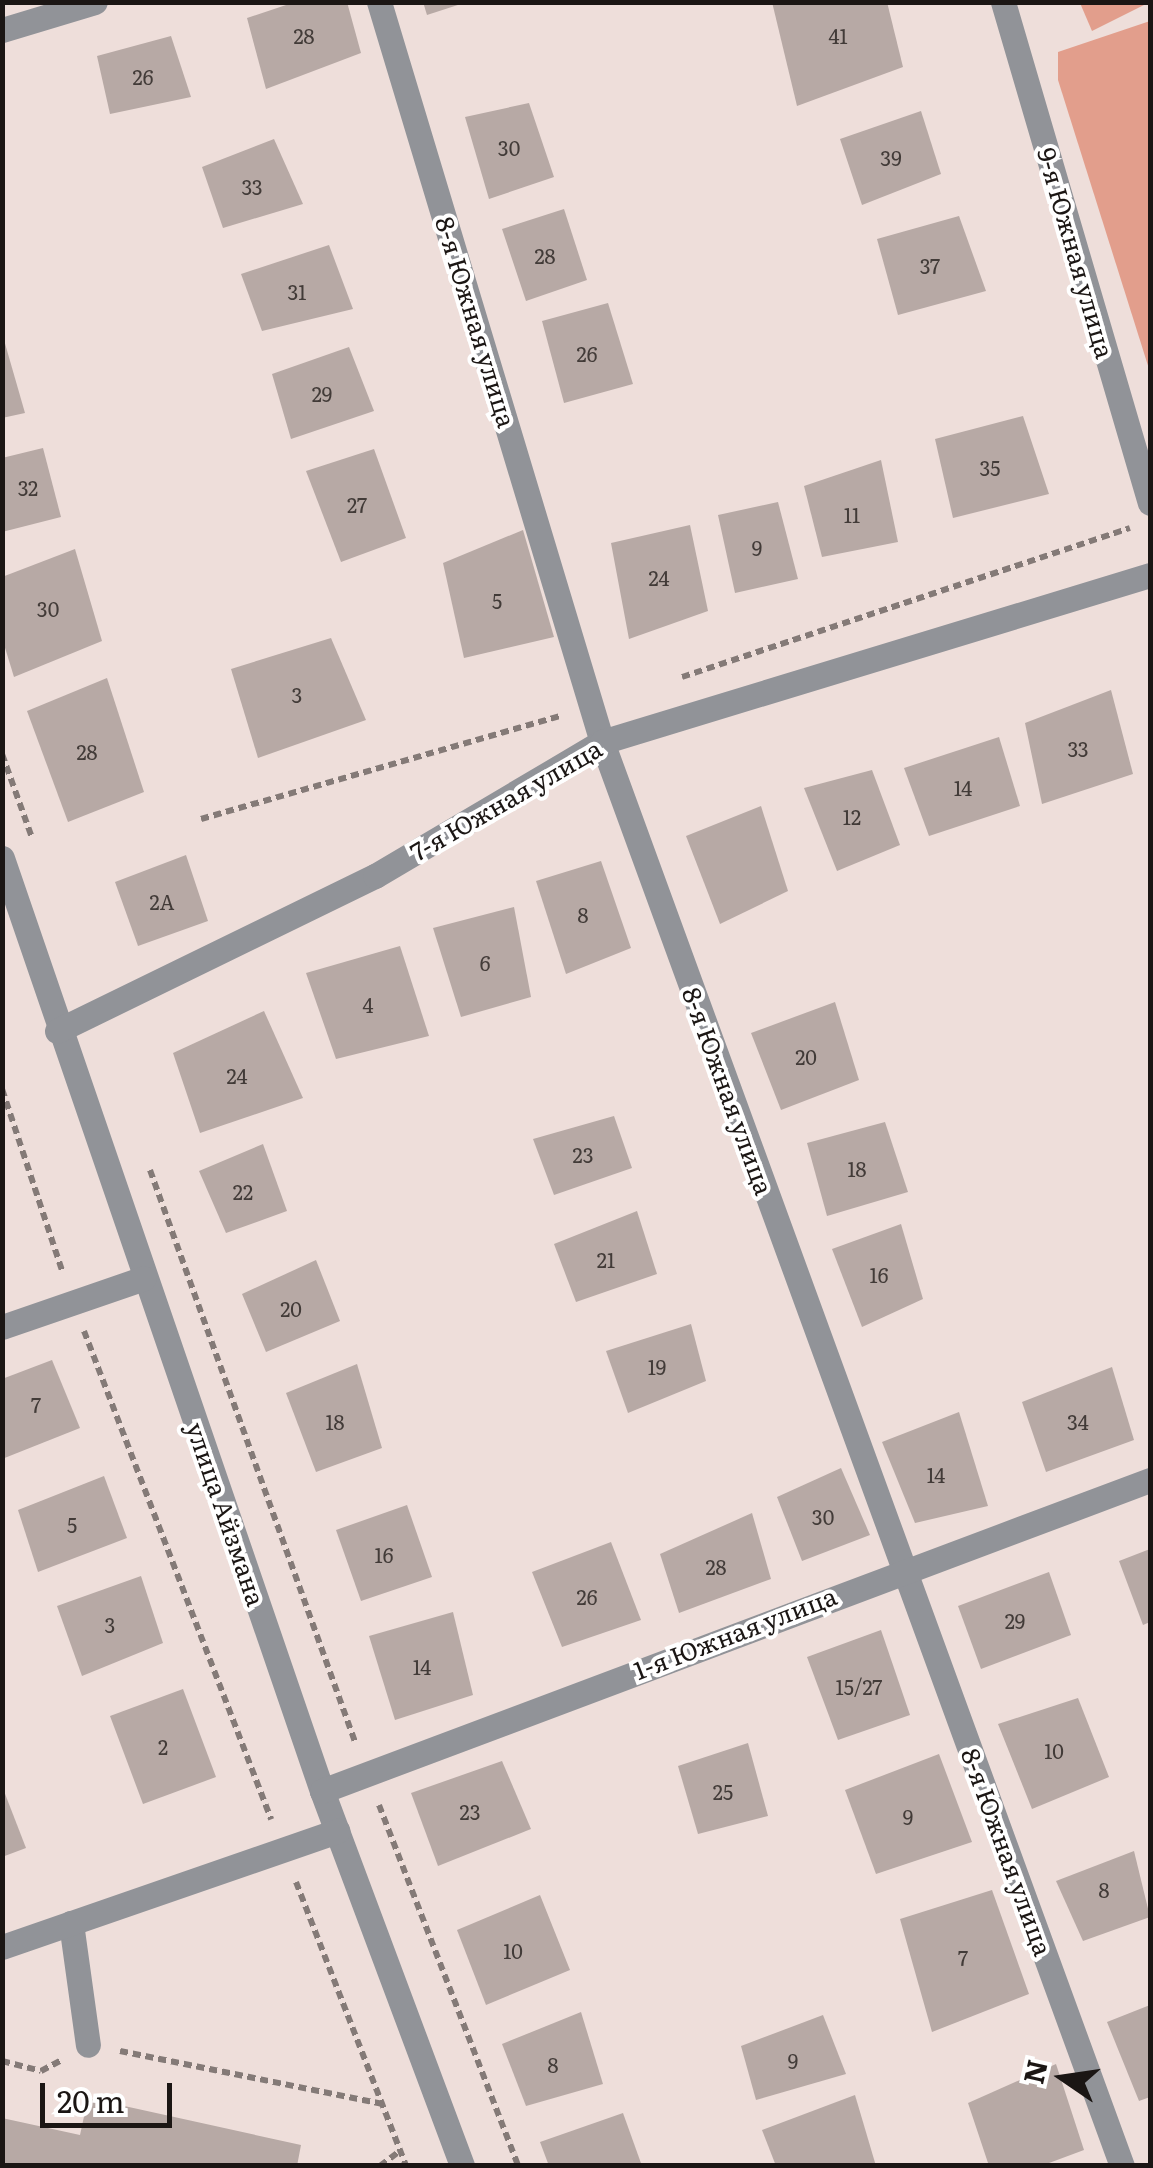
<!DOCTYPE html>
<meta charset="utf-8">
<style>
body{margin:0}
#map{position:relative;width:1153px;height:2168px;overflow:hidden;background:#eededa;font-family:Literata,serif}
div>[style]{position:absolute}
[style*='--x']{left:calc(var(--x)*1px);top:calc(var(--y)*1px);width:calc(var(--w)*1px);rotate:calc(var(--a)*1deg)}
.green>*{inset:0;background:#e29e8c}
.building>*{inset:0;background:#b7a9a5}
.path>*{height:6px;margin-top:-3px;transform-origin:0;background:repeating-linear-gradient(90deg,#847a77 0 8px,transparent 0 13px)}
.minor>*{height:25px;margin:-12.5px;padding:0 12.5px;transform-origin:12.5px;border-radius:12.5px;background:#919398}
span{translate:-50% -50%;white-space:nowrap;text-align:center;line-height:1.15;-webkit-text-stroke:8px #fff;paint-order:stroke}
.number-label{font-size:20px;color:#423b38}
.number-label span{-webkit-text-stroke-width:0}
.street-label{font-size:25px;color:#1b1614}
.frame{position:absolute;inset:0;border:5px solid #1b1614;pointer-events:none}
.north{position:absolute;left:1013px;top:2028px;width:100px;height:100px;-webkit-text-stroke:8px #fff;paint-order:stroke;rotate:283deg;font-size:28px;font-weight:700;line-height:40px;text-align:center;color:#1b1614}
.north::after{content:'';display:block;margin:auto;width:35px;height:45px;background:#1b1614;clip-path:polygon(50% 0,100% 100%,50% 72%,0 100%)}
.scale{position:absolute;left:40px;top:2083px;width:132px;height:45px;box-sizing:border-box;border:5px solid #1b1614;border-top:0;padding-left:12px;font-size:30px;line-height:35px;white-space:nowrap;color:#1b1614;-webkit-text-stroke:8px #fff;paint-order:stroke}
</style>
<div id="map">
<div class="green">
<div style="clip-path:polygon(1150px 2px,1092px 31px,1080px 3px,1080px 2px)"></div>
<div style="clip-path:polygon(1150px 21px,1150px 372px,1058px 80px,1058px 52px)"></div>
</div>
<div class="building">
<div style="clip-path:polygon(295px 2px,347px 2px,361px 53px,266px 89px,247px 18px)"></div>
<div style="clip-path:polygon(423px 2px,464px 2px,464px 3px,427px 15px)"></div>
<div style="clip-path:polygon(772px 2px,887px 2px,903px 67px,797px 106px)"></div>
<div style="clip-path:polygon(171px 36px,191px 97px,110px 114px,97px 56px)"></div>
<div style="clip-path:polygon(529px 103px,554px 177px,489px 199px,465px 117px)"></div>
<div style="clip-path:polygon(921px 111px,941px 174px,862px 205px,840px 139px)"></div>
<div style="clip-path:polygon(274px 139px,303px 204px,223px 228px,202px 167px)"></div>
<div style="clip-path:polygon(564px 209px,587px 280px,526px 301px,502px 229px)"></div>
<div style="clip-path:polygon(959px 216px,986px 291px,898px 315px,877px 239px)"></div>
<div style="clip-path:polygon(329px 245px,353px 309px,262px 331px,241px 274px)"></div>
<div style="clip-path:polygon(608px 303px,633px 384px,564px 403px,542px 321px)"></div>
<div style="clip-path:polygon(2px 333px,25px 413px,2px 418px)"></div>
<div style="clip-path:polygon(349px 347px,374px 411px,291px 439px,272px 374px)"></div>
<div style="clip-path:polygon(1023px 416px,1049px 494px,953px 518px,935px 439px)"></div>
<div style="clip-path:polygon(43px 448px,61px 517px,2px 532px,2px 458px)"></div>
<div style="clip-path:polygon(374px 449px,406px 538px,341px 562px,306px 471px)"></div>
<div style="clip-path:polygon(881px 460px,898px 542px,822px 557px,804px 486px)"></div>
<div style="clip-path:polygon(778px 502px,798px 579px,735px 593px,718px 515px)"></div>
<div style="clip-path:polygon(690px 525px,708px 611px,629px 639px,611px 543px)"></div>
<div style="clip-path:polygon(523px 530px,554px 637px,464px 658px,443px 563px)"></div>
<div style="clip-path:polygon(75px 549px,102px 641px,14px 677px,2px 638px,2px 577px)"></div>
<div style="clip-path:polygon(331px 638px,366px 720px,258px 758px,231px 669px)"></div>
<div style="clip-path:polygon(107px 678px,144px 792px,68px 822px,27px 711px)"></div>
<div style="clip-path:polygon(1111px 690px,1133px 774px,1042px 804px,1025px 723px)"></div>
<div style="clip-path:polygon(999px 737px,1020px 806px,929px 836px,904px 768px)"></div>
<div style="clip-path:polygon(872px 770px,900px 845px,837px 871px,804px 788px)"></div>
<div style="clip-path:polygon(761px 806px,788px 891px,720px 924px,686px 836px)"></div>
<div style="clip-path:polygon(186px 855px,208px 921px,138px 946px,115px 882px)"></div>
<div style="clip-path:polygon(601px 861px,631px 948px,566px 974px,536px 881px)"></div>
<div style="clip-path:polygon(514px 907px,531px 997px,461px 1017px,433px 928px)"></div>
<div style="clip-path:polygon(400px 946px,429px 1036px,336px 1059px,306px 973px)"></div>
<div style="clip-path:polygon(835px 1002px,859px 1080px,781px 1110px,751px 1033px)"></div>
<div style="clip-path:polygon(264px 1011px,303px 1098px,200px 1133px,173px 1053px)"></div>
<div style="clip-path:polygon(614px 1116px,632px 1168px,554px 1195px,533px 1139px)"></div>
<div style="clip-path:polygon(885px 1122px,908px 1192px,827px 1216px,807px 1143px)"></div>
<div style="clip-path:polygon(263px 1144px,287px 1211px,226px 1233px,199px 1171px)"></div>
<div style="clip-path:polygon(637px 1211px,657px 1274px,576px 1302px,554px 1244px)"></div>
<div style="clip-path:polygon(901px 1224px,923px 1299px,862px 1327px,832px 1249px)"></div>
<div style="clip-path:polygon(316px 1260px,340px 1321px,266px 1352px,242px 1294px)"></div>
<div style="clip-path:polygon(691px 1324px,706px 1381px,628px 1413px,606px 1351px)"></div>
<div style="clip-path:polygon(52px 1360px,80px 1428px,2px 1459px,2px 1379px)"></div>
<div style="clip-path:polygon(357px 1364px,382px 1448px,316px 1472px,286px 1393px)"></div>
<div style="clip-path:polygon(1112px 1367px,1134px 1440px,1046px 1472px,1022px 1402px)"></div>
<div style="clip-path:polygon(959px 1412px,988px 1506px,915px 1523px,882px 1442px)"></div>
<div style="clip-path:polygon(841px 1468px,870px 1535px,802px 1561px,777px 1497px)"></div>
<div style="clip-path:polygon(104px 1476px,127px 1538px,38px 1572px,18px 1510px)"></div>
<div style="clip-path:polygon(407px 1505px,432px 1577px,361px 1601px,336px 1530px)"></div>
<div style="clip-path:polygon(752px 1513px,771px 1579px,679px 1613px,660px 1554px)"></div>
<div style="clip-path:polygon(611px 1542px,641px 1620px,562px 1647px,532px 1572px)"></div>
<div style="clip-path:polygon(1150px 1549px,1150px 1622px,1143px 1625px,1119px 1561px)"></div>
<div style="clip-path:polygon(1049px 1572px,1071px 1635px,981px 1669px,958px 1606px)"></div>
<div style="clip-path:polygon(141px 1576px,163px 1643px,82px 1676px,57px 1606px)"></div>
<div style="clip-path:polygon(453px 1612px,473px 1695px,395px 1720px,369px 1636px)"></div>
<div style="clip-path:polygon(881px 1630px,910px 1715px,838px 1740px,807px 1657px)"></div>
<div style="clip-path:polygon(183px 1689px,216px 1777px,143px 1804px,110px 1716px)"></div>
<div style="clip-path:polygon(1078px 1698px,1109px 1777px,1032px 1809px,998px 1724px)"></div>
<div style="clip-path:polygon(748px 1743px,768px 1816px,698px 1834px,678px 1766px)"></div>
<div style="clip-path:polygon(939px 1754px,972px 1842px,876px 1874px,845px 1790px)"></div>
<div style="clip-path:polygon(502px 1761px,531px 1829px,438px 1866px,411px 1793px)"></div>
<div style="clip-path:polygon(2px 1786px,26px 1848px,2px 1857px)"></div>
<div style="clip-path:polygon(1134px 1851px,1150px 1917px,1083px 1941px,1056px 1881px)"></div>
<div style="clip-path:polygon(992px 1890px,1029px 1994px,932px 2032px,900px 1919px)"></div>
<div style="clip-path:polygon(540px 1895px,570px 1970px,486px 2005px,457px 1930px)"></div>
<div style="clip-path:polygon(1150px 2005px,1150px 2097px,1139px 2101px,1107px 2022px)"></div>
<div style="clip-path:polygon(581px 2012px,603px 2084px,526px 2106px,502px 2044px)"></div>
<div style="clip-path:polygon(823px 2015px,846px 2074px,756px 2100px,741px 2046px)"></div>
<div style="clip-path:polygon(1056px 2064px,1084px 2150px,1041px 2166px,989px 2166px,968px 2103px)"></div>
<div style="clip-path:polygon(855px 2095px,876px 2166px,776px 2166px,762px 2130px)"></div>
<div style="clip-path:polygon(88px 2098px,301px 2145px,297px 2166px,2px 2166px,2px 2118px,80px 2135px)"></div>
<div style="clip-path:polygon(623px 2113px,642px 2166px,549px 2166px,540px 2142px)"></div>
</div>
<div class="path">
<div style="--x:682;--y:677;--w:472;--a:-18.4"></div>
<div style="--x:2;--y:754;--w:89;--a:70.3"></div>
<div style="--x:201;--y:819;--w:373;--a:-16"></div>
<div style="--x:2;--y:1089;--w:194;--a:71.7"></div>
<div style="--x:150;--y:1170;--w:608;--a:70.28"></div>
<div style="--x:84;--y:1331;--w:523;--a:69.03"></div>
<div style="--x:379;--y:1805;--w:387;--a:68.9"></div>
<div style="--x:296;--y:1882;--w:305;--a:68.8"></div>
<div style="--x:120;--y:2051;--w:267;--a:11.4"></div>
<div style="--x:2;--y:2061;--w:40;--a:14.4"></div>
<div style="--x:41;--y:2071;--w:24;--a:-28"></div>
<div style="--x:380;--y:2166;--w:25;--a:-37"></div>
</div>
<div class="minor">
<div style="--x:379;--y:2;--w:773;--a:73.23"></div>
<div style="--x:602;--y:742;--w:1516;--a:69.94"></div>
<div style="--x:1003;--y:2;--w:522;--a:73.65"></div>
<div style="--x:2;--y:30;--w:97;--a:-16.8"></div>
<div style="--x:2;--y:858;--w:986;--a:71.07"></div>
<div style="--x:322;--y:1791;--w:400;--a:69.5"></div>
<div style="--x:57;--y:1031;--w:354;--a:-26"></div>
<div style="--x:375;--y:876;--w:264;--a:-30.6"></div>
<div style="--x:602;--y:742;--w:573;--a:-16.95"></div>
<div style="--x:2;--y:1327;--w:150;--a:-19"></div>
<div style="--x:322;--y:1791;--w:884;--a:-20.59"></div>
<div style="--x:71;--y:1923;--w:123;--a:82.1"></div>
<div style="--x:2;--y:1947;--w:355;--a:-19.1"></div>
</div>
<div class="number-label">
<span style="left:304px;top:35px">28</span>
<span style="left:838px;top:35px">41</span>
<span style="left:143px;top:76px">26</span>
<span style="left:509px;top:147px">30</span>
<span style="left:891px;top:157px">39</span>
<span style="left:252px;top:186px">33</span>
<span style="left:545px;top:255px">28</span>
<span style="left:930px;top:265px">37</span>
<span style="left:297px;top:291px">31</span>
<span style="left:587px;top:353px">26</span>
<span style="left:322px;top:393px">29</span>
<span style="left:990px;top:467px">35</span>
<span style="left:28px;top:487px">32</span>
<span style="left:357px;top:504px">27</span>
<span style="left:852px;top:514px">11</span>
<span style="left:757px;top:547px">9</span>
<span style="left:659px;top:577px">24</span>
<span style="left:497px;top:600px">5</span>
<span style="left:48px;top:608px">30</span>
<span style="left:297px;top:694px">3</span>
<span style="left:1078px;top:748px">33</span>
<span style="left:87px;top:751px">28</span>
<span style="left:963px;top:787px">14</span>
<span style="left:852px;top:816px">12</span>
<span style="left:162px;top:901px">2А</span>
<span style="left:583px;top:914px">8</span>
<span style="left:485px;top:962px">6</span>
<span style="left:368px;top:1004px">4</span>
<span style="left:806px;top:1056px">20</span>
<span style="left:237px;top:1075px">24</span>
<span style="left:583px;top:1154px">23</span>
<span style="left:857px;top:1168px">18</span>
<span style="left:243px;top:1191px">22</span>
<span style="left:606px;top:1259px">21</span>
<span style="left:879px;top:1274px">16</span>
<span style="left:291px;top:1308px">20</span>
<span style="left:657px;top:1366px">19</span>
<span style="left:36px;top:1404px">7</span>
<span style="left:335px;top:1421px">18</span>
<span style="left:1078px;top:1421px">34</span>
<span style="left:936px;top:1474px">14</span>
<span style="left:823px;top:1516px">30</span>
<span style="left:72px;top:1524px">5</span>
<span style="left:384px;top:1554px">16</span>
<span style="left:716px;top:1566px">28</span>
<span style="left:587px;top:1596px">26</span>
<span style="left:1015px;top:1620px">29</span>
<span style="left:110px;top:1624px">3</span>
<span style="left:422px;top:1666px">14</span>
<span style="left:859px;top:1686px">15/27</span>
<span style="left:163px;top:1746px">2</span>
<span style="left:1054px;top:1750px">10</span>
<span style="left:723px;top:1791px">25</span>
<span style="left:470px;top:1811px">23</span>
<span style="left:908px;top:1816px">9</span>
<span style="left:1104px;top:1889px">8</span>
<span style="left:513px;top:1950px">10</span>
<span style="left:963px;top:1957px">7</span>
<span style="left:793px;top:2060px">9</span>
<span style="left:553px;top:2064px">8</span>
</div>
<div class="street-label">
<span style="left:1076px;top:253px;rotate:74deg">9-я Южная улица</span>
<span style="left:476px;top:322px;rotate:73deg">8-я Южная улица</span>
<span style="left:506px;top:800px;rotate:-30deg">7-я Южная улица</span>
<span style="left:728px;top:1091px;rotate:70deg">8-я Южная улица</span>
<span style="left:226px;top:1514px;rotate:71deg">улица Айзмана</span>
<span style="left:735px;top:1633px;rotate:-21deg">1-я Южная улица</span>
<span style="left:1007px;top:1852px;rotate:70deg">8-я Южная улица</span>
</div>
<div class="frame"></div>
<div class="north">N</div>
<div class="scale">20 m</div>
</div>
